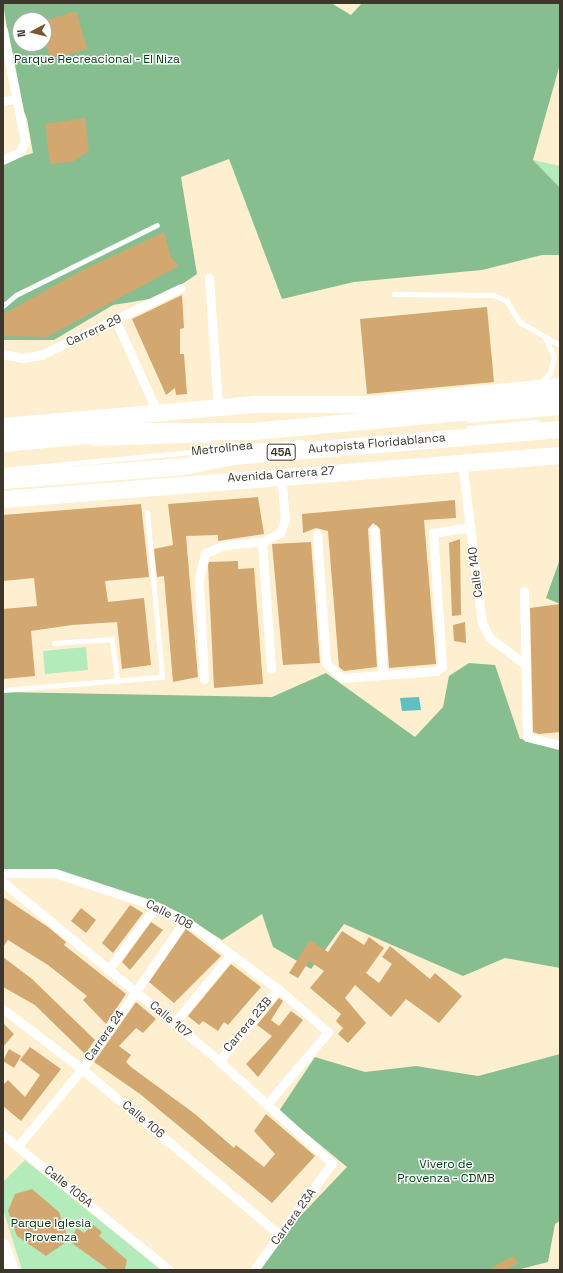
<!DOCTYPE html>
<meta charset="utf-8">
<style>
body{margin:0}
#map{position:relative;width:563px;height:1273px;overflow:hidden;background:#feefd1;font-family:"Space Grotesk",sans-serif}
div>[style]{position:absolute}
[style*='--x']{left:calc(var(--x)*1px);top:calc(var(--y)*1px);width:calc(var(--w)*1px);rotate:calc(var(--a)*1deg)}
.green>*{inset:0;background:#b4ebbb}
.forest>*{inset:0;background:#87be8f}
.water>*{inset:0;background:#61bfc1}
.building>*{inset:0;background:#d3a770}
.lane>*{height:4.5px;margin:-2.25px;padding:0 2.25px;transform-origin:2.25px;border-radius:2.25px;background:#fff}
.street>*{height:9px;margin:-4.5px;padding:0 4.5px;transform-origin:4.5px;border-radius:4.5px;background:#fff}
.secondary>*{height:13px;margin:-6.5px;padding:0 6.5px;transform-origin:6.5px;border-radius:6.5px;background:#fff}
.highway>*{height:17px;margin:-8.5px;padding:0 8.5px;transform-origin:8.5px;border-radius:8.5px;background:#fff}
span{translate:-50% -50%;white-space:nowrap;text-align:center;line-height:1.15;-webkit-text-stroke:3px #fff;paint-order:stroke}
.shield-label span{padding:1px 3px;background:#fff;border:1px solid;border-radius:3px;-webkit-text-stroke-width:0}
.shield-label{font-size:11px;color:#3c362b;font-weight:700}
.park-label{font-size:12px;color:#004014}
.street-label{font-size:12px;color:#3c362b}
.frame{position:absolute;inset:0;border:4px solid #3c362b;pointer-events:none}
.north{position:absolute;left:12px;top:12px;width:40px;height:40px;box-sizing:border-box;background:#fff;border:1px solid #b1afaa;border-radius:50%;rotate:263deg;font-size:11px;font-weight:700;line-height:16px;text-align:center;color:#3c362b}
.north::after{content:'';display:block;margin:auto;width:14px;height:18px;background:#79582e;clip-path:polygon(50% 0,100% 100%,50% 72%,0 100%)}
</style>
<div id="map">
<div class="green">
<div style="clip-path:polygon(533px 160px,560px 166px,560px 189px)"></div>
<div style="clip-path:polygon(86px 647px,88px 670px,45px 674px,43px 651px)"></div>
<div style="clip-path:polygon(25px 1160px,161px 1270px,22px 1270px,3px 1209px,3px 1182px)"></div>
</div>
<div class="forest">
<div style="clip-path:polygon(evenodd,3px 3px,331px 3px,351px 15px,362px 3px,560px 3px,560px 64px,533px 160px,560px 188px,560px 255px,542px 255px,482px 270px,354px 282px,282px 299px,229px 159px,181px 177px,197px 274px,163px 297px,113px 305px,54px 340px,3px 340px,3px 162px,33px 153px,27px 119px,18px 98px,3px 3px,20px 20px,44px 20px,44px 44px,20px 44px,20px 20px)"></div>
<div style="clip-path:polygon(560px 559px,560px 604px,546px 598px)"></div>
<div style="clip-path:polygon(469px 663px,495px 665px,520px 739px,536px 740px,560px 749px,560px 968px,505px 958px,463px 976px,344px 924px,311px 969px,273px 947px,262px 914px,222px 940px,188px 918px,55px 870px,3px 870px,3px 692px,272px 697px,326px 673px,415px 737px,443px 707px,449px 676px)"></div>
<div style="clip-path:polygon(560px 1054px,560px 1221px,555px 1224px,548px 1262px,517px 1270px,257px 1270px,288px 1229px,347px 1167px,279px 1111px,315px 1057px,365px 1072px,416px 1066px,478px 1076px)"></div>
</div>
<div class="water">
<div style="clip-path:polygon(419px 697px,421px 710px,402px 711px,400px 698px)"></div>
</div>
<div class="building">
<div style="clip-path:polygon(76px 11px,87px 49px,51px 60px,44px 37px,44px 21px)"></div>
<div style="clip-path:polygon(85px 118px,89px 151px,72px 162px,50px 164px,45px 124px)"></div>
<div style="clip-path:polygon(164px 232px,171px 257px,179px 266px,47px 337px,3px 336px,3px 314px,81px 271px)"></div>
<div style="clip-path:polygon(182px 295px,184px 328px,180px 329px,180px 354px,184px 354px,187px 394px,176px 395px,175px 388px,166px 395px,132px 319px)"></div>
<div style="clip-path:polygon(487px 307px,494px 382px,367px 394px,360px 319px)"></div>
<div style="clip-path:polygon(258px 497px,264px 534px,218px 541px,218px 535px,186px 536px,198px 677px,173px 682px,164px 576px,157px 577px,154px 549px,173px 545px,168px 504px)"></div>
<div style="clip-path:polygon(455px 500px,456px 518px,424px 520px,436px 664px,389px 668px,380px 529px,373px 523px,368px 529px,377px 667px,344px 671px,339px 667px,328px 531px,316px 528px,303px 533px,302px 514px)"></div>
<div style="clip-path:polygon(141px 504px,149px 577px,105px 581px,108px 602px,144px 598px,151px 665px,122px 669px,117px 622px,72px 625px,31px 631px,35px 676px,3px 679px,3px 609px,37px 606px,34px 578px,3px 581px,3px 515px)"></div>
<div style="clip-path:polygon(460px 539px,461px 615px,452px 616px,449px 543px)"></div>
<div style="clip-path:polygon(311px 542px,320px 663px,283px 665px,272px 544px)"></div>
<div style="clip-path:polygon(238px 561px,238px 569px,254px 568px,263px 684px,214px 688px,208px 565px,209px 562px)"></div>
<div style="clip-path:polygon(560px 604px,560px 732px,539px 734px,533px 732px,530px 608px)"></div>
<div style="clip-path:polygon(465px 622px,466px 643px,454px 641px,453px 625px)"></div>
<div style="clip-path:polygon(3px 897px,48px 927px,66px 942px,64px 945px,126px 994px,106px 1024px,83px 1000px,87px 996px,48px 965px,8px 940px,3px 947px)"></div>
<div style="clip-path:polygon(130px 905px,143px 913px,113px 953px,102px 943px)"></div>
<div style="clip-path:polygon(81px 908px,96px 920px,86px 933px,71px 921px)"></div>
<div style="clip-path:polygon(151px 922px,163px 930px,130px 970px,122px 962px)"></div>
<div style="clip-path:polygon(186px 929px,221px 956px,174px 1003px,149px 982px)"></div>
<div style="clip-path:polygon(342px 931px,364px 945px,369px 937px,384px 948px,366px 973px,379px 983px,392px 964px,382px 957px,390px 946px,430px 979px,435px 973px,462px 996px,439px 1023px,406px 999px,391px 1017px,355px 985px,345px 998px,366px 1023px,348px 1043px,338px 1034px,343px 1028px,336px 1021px,341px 1014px,310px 988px,324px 971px,309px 961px,298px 978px,289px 973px,310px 940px,328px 952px)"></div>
<div style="clip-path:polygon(3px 957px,32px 979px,95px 1040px,85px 1054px,35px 1005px,3px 987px)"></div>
<div style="clip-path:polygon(231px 964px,261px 987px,228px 1025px,224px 1022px,218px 1031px,203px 1021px,199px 1025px,188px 1016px)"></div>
<div style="clip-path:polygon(279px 998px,283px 1001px,271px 1020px,279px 1026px,291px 1011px,303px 1020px,258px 1077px,246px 1064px,272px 1036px,257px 1025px)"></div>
<div style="clip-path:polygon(136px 1002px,156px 1019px,143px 1033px,136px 1028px,119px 1046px,131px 1055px,126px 1062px,131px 1067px,195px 1114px,234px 1148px,236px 1145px,264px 1167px,275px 1154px,254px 1131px,266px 1114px,315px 1156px,272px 1203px,140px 1094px,94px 1062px)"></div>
<div style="clip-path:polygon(3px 1023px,14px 1034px,3px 1047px)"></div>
<div style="clip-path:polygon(30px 1047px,61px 1069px,21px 1121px,3px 1106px,3px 1085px,8px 1080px,25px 1097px,40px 1075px,20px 1060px)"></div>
<div style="clip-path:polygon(9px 1049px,21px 1056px,14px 1068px,3px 1061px)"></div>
<div style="clip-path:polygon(32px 1189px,59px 1212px,69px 1240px,46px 1256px,17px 1236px,8px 1211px,15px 1194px)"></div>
<div style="clip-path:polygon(93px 1225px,102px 1232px,99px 1236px,127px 1260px,125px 1269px,109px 1270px,69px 1241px,77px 1228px,84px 1233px)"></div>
<div style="clip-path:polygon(513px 1256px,518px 1263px,506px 1270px,488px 1270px)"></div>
</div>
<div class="lane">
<div style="--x:394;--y:294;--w:99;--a:0.6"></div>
<div style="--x:493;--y:295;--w:15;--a:23"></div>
<div style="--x:507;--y:301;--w:25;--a:58"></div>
<div style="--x:520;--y:322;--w:46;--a:29.9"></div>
<div style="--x:3;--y:306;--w:17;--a:-40"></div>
<div style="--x:16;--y:295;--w:157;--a:-26.4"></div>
<div style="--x:540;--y:383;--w:14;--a:-45"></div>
<div style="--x:550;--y:373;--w:16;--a:-76"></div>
<div style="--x:554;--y:357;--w:21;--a:-115"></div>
<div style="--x:468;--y:420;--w:92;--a:-5"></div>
<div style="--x:469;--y:428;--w:68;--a:-5"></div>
<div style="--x:93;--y:443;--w:120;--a:-1.9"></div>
<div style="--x:241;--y:447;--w:61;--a:-4.7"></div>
<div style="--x:3;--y:470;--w:230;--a:-5.5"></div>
<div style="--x:54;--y:643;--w:58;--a:-3.9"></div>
<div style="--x:112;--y:639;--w:43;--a:82.1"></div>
<div style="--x:3;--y:690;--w:160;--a:-4.7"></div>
<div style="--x:162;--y:677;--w:165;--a:-95.2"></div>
</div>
<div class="street">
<div style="--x:3;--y:30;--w:113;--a:78.8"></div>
<div style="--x:25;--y:141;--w:12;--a:114"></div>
<div style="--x:20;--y:152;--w:19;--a:155"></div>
<div style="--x:3;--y:101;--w:12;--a:-9"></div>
<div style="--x:209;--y:278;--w:129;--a:86"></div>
<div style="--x:116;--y:321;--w:100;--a:65.7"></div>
<div style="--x:3;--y:354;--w:19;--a:12"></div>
<div style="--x:22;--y:358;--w:19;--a:-9"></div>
<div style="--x:41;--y:355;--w:155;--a:-25.6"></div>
<div style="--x:462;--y:462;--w:162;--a:82.9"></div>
<div style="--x:482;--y:623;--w:16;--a:63"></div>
<div style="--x:489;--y:637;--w:43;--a:37.4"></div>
<div style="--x:374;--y:529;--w:146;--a:86.5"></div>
<div style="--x:317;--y:534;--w:129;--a:86"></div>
<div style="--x:326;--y:663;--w:22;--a:43"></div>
<div style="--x:342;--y:678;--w:94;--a:-4.3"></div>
<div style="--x:436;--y:671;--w:7;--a:-34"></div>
<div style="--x:442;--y:667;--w:134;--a:-93.8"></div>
<div style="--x:433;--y:533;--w:38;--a:-9"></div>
<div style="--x:262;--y:542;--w:127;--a:85.9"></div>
<div style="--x:524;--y:591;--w:146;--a:88.8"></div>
<div style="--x:527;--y:737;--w:34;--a:14"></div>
<div style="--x:204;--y:679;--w:100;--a:-92.9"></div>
<div style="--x:199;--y:579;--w:27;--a:-77"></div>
<div style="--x:205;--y:553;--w:22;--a:-22"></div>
<div style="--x:225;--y:545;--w:37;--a:-5"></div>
<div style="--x:262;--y:542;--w:20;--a:-27"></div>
<div style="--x:280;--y:533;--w:15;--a:-70"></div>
<div style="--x:285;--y:519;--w:44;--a:-95.2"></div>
<div style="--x:3;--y:873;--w:52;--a:0"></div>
<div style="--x:55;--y:873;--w:106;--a:18.1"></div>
<div style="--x:156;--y:906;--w:32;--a:26"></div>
<div style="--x:185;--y:920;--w:116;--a:36.6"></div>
<div style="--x:278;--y:989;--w:66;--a:40.7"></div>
<div style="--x:328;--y:1032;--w:93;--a:130.2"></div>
<div style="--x:3;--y:882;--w:281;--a:39.6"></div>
<div style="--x:219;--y:1061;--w:152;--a:42.1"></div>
<div style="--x:332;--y:1163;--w:132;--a:126.1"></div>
<div style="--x:108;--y:970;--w:80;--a:-53.1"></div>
<div style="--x:3;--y:1009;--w:99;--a:37.2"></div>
<div style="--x:82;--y:1069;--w:258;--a:40"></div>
<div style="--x:174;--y:1023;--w:89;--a:-50.4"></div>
<div style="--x:219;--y:1061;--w:93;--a:-50.7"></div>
<div style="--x:3;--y:1135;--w:214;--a:39.1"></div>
<div style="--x:18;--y:1146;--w:100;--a:-50.3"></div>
<div style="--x:82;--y:1069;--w:181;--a:-55.3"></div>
</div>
<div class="secondary">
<div style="--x:3;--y:1245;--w:27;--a:70"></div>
</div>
<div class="highway">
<div style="--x:3;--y:426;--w:251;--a:-5"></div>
<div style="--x:253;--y:404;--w:119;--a:0"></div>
<div style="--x:372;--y:404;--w:189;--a:-5.5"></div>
<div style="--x:3;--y:443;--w:125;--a:-5.5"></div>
<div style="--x:127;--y:431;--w:125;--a:0"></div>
<div style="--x:252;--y:431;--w:309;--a:-5.2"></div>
<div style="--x:3;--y:480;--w:182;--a:-4.4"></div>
<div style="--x:184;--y:466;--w:49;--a:-11.8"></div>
<div style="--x:232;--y:456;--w:329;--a:-4.7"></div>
<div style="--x:3;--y:499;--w:559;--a:-4.52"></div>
</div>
<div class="shield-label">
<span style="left:281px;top:452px">45A</span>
</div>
<div class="park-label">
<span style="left:97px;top:60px">Parque Recreacional - El Niza</span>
<span style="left:446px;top:1172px">Vivero de<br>Provenza - CDMB</span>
<span style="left:51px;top:1231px">Parque Iglesia<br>Provenza</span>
</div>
<div class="street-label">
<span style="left:94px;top:331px;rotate:-25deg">Carrera 29</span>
<span style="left:377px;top:444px;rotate:-5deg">Autopista Floridablanca</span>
<span style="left:222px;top:449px;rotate:-6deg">Metrolínea</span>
<span style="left:281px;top:475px;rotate:-4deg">Avenida Carrera 27</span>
<span style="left:476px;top:572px;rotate:-97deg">Calle 140</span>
<span style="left:169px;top:915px;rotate:27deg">Calle 108</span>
<span style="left:170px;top:1020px;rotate:40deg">Calle 107</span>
<span style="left:248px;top:1025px;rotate:-50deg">Carrera 23B</span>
<span style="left:105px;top:1036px;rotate:-55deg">Carrera 24</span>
<span style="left:143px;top:1120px;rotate:40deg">Calle 106</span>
<span style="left:68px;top:1187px;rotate:39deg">Calle 105A</span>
<span style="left:294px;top:1217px;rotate:-54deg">Carrera 23A</span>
</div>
<div class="frame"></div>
<div class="north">N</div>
</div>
